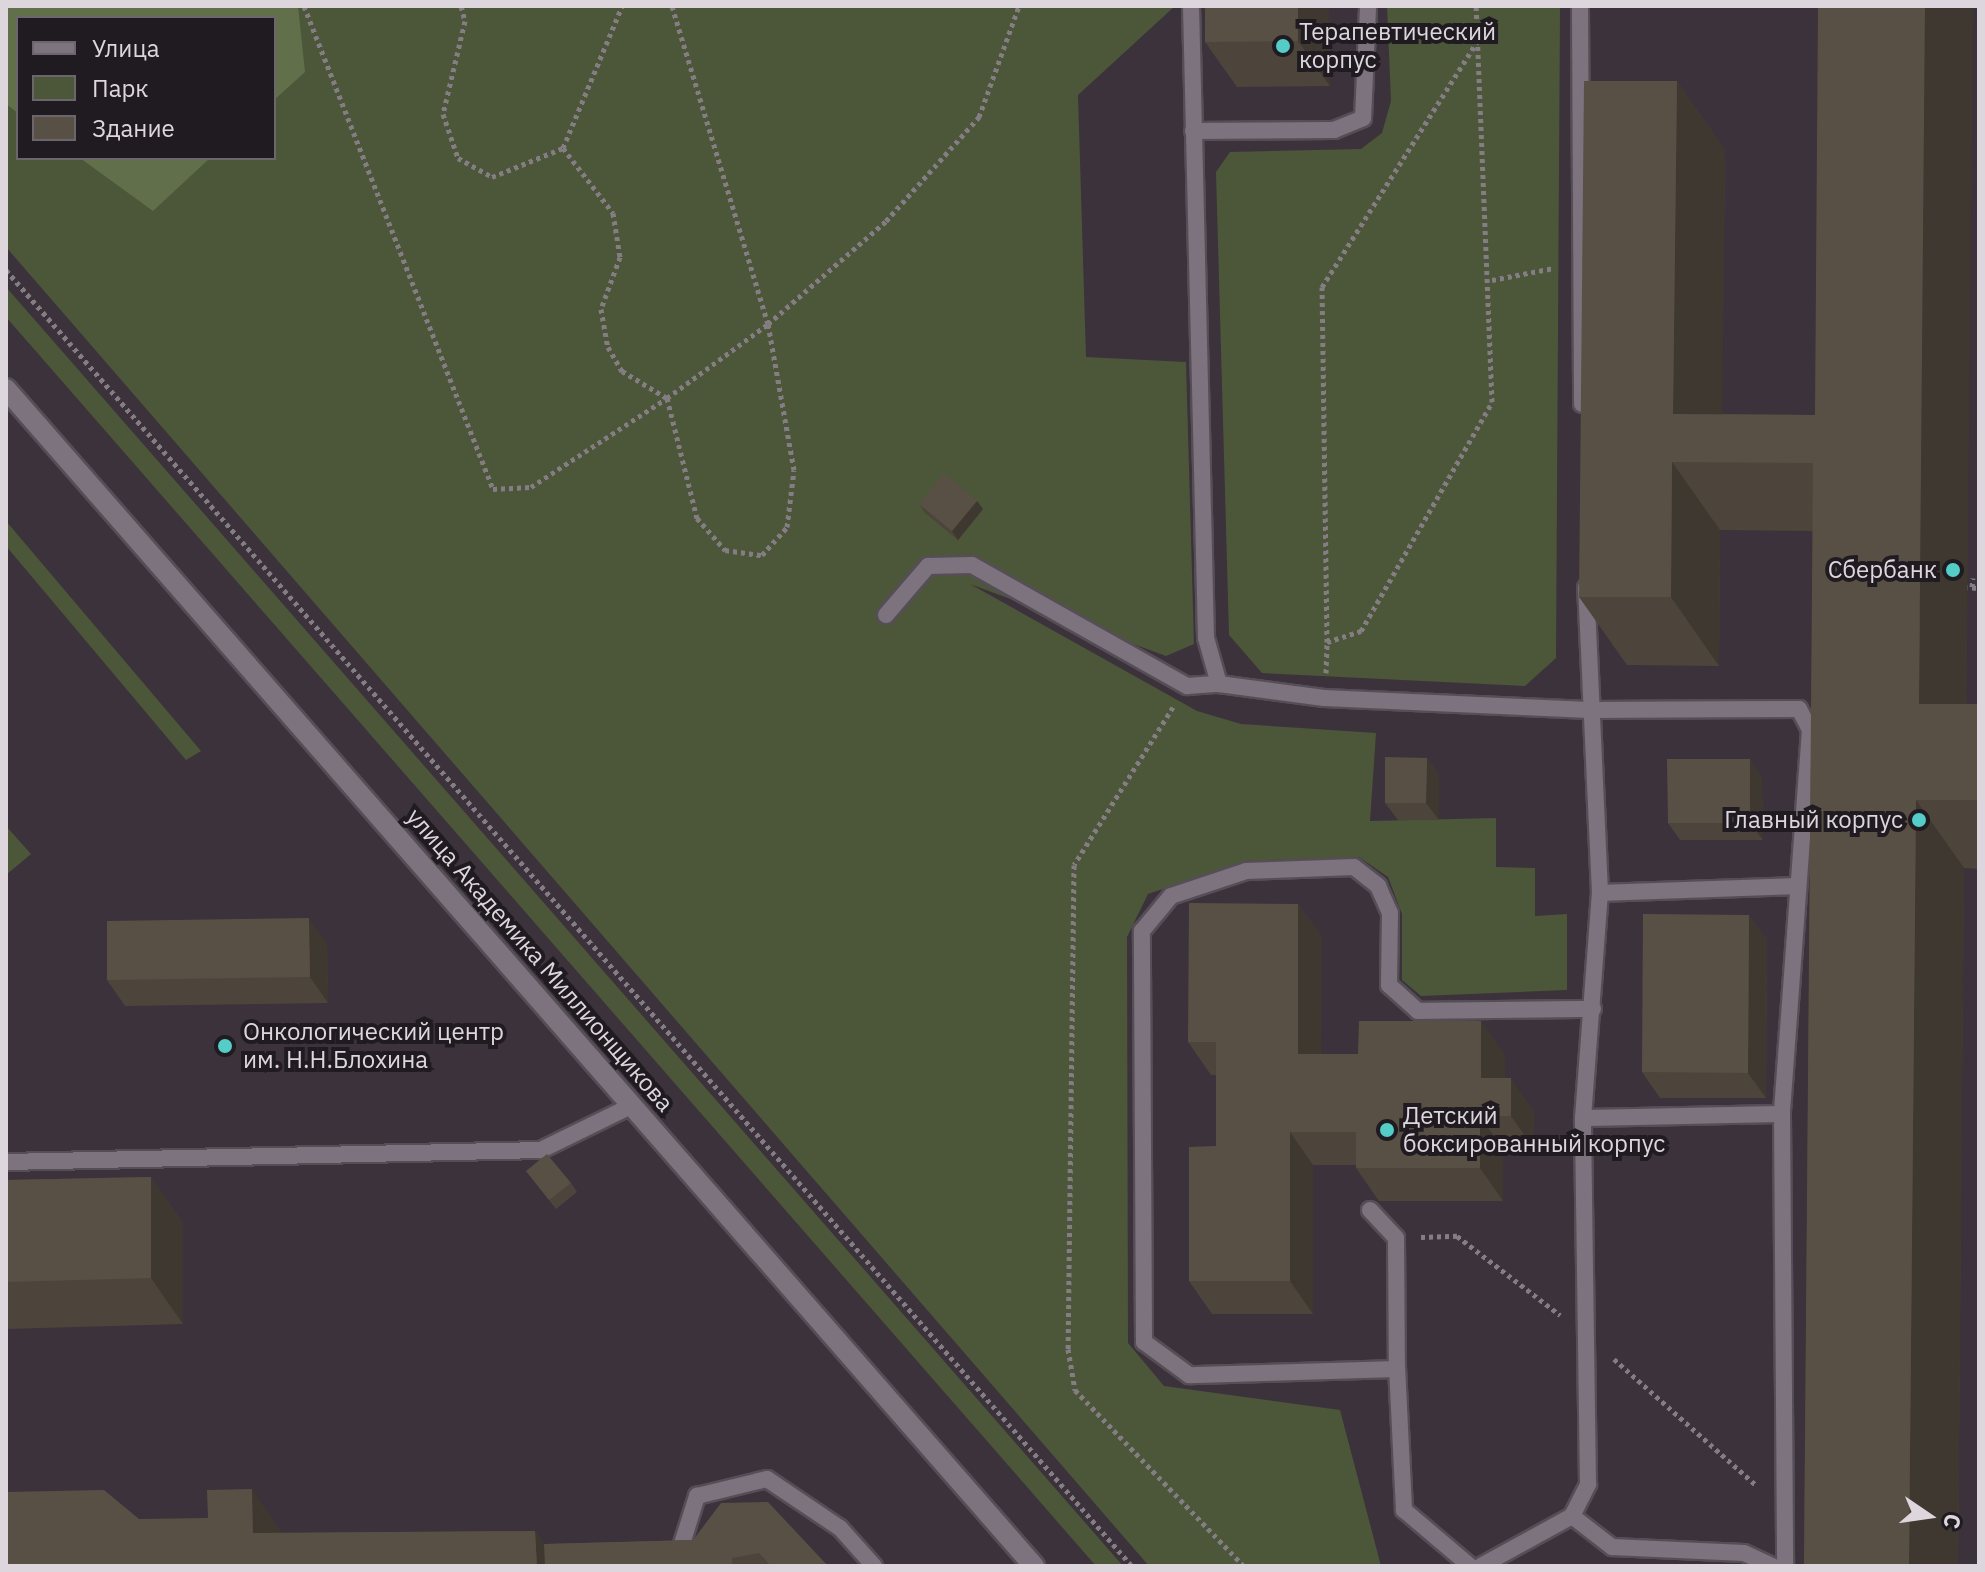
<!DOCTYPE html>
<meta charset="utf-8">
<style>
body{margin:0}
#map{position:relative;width:1985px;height:1572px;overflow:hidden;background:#3b323b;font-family:"IBM Plex Sans",sans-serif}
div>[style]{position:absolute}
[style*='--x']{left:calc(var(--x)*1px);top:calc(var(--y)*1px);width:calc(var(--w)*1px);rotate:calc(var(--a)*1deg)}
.green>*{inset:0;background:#4c573a}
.forest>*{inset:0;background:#626f4b}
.path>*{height:5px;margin-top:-2.5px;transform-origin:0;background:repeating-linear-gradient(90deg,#847d84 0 4px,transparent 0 8px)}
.roads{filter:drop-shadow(2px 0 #564e56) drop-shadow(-2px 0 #564e56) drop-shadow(0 2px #564e56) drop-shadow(0 -2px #564e56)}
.service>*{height:16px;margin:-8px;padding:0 8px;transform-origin:8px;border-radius:8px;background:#7d737e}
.minor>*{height:20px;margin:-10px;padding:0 10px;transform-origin:10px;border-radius:10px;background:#7d737e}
.wall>*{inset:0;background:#4d453b}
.shaded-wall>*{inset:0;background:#3e3830}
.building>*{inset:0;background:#595045}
.dots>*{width:22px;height:22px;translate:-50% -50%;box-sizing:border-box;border:4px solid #1f1b20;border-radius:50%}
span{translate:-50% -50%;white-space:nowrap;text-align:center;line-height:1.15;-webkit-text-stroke:8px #1f1b20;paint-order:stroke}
.poi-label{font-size:24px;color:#ddd7dd}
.left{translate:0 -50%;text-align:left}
.right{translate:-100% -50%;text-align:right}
.street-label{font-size:24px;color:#ddd7dd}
.frame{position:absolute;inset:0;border:8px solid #ddd7dd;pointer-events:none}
.legend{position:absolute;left:16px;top:16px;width:260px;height:144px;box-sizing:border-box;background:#1f1b20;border:2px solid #6b666c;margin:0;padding:10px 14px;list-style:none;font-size:24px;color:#ddd7dd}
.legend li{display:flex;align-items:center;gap:16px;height:40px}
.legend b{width:40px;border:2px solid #6b666c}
.north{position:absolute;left:1889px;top:1476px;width:80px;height:80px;-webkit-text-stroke:6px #1f1b20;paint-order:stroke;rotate:103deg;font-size:22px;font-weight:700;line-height:32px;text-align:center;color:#ddd7dd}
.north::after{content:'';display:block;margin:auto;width:28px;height:36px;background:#ddd7dd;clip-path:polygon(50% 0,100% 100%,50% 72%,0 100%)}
</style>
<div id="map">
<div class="green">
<div style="clip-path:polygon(evenodd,6px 6px,1175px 6px,1078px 95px,1086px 357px,1186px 362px,1194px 644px,1166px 656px,970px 584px,1197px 711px,1241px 724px,1376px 733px,1370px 821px,1496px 818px,1496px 867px,1535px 868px,1535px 916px,1567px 914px,1567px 990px,1421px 996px,1402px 980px,1402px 914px,1388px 877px,1359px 857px,1244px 861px,1148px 894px,1127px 937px,1128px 1343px,1164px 1386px,1340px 1410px,1381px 1566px,1149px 1566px,6px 247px,6px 6px,18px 18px,274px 18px,274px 158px,18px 158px,18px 18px)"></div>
<div style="clip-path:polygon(1387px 6px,1560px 6px,1556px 658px,1525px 686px,1262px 673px,1229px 635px,1216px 172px,1230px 152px,1361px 149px,1382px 133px,1391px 101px)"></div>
<div style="clip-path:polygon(6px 287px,1123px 1566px,1096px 1566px,6px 317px)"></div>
<div style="clip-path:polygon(6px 521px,201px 751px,186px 760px,6px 546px)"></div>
<div style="clip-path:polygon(6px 826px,31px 854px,6px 875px)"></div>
</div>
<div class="forest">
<div style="clip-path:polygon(6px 6px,298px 6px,305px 72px,274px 100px,274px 18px,18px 18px,18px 113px,6px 104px)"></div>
<div style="clip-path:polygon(80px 158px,210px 158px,153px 211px)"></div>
</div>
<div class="path">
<div style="--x:304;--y:6;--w:519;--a:68.63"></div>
<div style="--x:493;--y:489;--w:38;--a:-3"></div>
<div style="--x:531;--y:487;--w:163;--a:-33.2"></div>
<div style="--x:667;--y:398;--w:125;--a:-36.2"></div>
<div style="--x:768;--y:324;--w:157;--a:-41.1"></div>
<div style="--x:886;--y:221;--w:140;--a:-48.2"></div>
<div style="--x:979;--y:117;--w:118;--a:-70.2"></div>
<div style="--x:461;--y:6;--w:16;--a:75"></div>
<div style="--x:465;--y:21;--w:96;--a:103.3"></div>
<div style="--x:443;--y:114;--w:46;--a:71.2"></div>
<div style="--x:458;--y:158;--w:39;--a:29"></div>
<div style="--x:492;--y:177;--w:77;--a:-22.2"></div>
<div style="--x:563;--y:148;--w:82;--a:52.4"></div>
<div style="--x:613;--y:213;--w:45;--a:81"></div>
<div style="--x:620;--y:257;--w:55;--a:110.1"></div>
<div style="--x:601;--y:309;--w:39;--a:80"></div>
<div style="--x:608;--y:347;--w:28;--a:60"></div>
<div style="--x:622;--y:371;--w:52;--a:31"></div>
<div style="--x:667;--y:398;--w:124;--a:76"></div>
<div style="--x:697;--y:518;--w:43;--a:48.8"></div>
<div style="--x:725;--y:550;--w:37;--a:8"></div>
<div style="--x:762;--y:555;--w:38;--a:-48"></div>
<div style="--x:787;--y:527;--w:57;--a:-83"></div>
<div style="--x:794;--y:470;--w:148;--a:-100.1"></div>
<div style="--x:768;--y:324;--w:332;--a:-106.8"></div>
<div style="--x:563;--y:148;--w:154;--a:-67.4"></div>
<div style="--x:6;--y:270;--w:1717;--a:49.02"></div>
<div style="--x:1492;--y:280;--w:63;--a:-11"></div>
<div style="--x:1964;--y:587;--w:15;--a:4"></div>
<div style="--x:1972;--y:587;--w:9;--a:-84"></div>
<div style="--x:1327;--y:642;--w:355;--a:-90.8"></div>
<div style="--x:1322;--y:287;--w:290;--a:-57.7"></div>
<div style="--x:1326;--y:673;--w:31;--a:-88"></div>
<div style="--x:1327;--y:642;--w:36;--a:-18"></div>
<div style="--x:1361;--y:631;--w:264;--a:-60.2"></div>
<div style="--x:1492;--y:402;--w:396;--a:-92.3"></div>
<div style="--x:1173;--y:707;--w:186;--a:122.1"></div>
<div style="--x:1074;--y:865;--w:484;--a:90.7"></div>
<div style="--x:1068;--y:1349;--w:42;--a:80.3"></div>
<div style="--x:1075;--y:1390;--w:244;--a:46.2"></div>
<div style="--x:1421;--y:1237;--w:36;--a:-2"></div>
<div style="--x:1457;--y:1236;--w:130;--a:37.5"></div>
<div style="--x:1614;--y:1359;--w:190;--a:41.6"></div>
</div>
<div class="roads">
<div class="service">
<div style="--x:1191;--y:6;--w:632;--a:88.64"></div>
<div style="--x:1206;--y:638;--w:48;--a:74.2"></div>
<div style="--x:1219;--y:684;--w:106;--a:7.6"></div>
<div style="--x:1324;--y:698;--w:265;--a:2.6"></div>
<div style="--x:1589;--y:710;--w:210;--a:-0.3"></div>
<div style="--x:1799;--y:709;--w:24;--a:62"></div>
<div style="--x:1810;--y:730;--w:385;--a:94.2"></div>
<div style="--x:1782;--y:1114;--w:452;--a:89.6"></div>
<div style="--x:1580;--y:6;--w:398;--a:89.7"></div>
<div style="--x:1193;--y:131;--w:141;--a:-0.4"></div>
<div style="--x:1334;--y:130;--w:31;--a:-22"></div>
<div style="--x:1363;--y:118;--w:112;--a:-87.4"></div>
<div style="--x:886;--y:615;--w:65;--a:-49.4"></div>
<div style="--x:928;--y:566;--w:44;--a:-1.3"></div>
<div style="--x:972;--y:565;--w:247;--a:29.4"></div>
<div style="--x:1187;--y:686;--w:32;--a:-4"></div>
<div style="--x:1600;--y:893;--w:198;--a:-2"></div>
<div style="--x:1583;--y:1118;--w:199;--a:-1.2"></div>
<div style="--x:6;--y:1162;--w:535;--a:-1.28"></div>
<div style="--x:541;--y:1150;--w:102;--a:-26.1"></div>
<div style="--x:1370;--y:1210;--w:38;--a:47"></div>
<div style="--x:1396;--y:1238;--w:131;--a:89.6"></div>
<div style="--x:1572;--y:1516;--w:51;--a:37.8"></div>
<div style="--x:1612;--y:1547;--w:132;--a:2.6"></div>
<div style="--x:1744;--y:1553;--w:31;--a:25"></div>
<div style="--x:680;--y:1550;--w:57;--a:-72.5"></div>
<div style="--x:697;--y:1496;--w:72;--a:-13.7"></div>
<div style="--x:767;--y:1479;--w:88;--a:33.9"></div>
<div style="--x:840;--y:1528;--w:51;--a:48.2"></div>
<div style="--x:1470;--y:1566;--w:87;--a:-139.7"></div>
<div style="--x:1404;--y:1510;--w:141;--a:-92.8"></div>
<div style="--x:1397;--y:1369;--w:208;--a:178.3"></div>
<div style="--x:1189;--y:1375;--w:56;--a:-143.7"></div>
<div style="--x:1144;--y:1342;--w:411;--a:-90.3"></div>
<div style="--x:1142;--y:931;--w:45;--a:-50.4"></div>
<div style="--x:1171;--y:896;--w:79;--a:-18.4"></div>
<div style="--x:1246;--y:871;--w:108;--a:-2.1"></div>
<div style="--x:1354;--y:867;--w:31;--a:38"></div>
<div style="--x:1378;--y:886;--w:30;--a:66"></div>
<div style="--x:1390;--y:913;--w:72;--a:90.8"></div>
<div style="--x:1389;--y:985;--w:39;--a:42"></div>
<div style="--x:1418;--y:1011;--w:175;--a:-0.7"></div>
<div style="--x:1481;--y:1566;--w:104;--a:-28.8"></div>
<div style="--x:1572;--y:1516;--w:36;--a:-63"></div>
<div style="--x:1588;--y:1484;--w:366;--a:-90.8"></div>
<div style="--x:1583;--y:1118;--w:226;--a:-85.7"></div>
<div style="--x:1600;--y:893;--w:306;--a:-92.6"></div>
</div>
<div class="minor">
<div style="--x:6;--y:389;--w:1563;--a:48.87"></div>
</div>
</div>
<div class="wall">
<div style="clip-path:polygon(1329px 6px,1330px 86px,1237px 87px,1205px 42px)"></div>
<div style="clip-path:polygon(1677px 81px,1725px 150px,1722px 414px,1815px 415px,1967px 704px,1979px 704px,1979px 869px,1964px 868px,1958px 1566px,1804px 1566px,1813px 531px,1720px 530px,1719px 666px,1627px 665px,1579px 597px)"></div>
<div style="clip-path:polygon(977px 501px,983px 509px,958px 540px,925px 513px,919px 504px)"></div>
<div style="clip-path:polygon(1427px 758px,1439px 775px,1439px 820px,1398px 820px,1385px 803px)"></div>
<div style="clip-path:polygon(1762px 776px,1763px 840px,1680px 840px,1668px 823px)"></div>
<div style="clip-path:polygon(1298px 904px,1322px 937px,1321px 1054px,1505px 1054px,1505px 1078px,1534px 1111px,1534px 1149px,1503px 1149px,1503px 1201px,1379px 1201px,1356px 1168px,1356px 1165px,1313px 1165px,1313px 1314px,1212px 1314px,1189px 1281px,1216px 1146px,1216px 1075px,1211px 1075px,1188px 1042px)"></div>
<div style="clip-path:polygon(1749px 915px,1767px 940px,1766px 1098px,1660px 1098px,1642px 1072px)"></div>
<div style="clip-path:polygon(327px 943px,328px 1003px,125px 1006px,107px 980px)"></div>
<div style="clip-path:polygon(526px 1171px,571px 1183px,577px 1192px,556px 1209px)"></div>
<div style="clip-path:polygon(151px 1177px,183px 1223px,183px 1324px,6px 1329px,6px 1180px)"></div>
<div style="clip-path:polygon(139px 1519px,283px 1533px,535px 1531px,544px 1544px,693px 1540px,828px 1566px,6px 1566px)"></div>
</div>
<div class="shaded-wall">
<div style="clip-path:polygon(1298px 6px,1329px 6px,1330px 86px,1298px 41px)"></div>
<div style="clip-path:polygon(1925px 6px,1973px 6px,1966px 772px,1919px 704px)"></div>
<div style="clip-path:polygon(1677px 81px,1725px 150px,1722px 462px,1673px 414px)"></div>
<div style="clip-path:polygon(1672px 462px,1720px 530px,1719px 666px,1671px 597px)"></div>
<div style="clip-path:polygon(977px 501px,983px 509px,958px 540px,952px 531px)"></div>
<div style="clip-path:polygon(1427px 758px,1439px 775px,1439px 820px,1426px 803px)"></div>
<div style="clip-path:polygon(1750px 759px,1762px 776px,1763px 840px,1750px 823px)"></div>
<div style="clip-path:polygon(1916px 800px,1964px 868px,1958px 1566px,1909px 1566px)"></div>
<div style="clip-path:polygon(1298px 904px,1322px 937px,1321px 1087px,1298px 1054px)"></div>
<div style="clip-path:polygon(1749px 915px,1767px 940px,1766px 1098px,1748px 1073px)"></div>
<div style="clip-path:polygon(309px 918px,327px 943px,328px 1003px,310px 977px)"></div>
<div style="clip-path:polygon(1481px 1021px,1505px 1054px,1505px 1111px,1481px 1078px)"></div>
<div style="clip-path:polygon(1511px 1078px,1534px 1111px,1534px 1149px,1511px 1116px)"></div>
<div style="clip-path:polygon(1480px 1116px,1503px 1149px,1503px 1201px,1480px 1168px)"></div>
<div style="clip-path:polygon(1290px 1132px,1313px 1165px,1313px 1314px,1290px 1281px)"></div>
<div style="clip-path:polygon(151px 1177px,183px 1223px,183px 1324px,151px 1278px)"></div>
<div style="clip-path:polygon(252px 1489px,284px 1535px,253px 1533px)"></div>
<div style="clip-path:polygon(535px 1531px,560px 1566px,537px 1566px)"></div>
</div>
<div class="building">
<div style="clip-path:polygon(1205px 6px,1298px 6px,1298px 41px,1205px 42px)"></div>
<div style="clip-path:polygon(1818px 6px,1925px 6px,1919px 704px,1979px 704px,1979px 800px,1916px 800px,1909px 1566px,1804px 1566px,1813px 463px,1672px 462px,1671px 597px,1579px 597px,1584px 81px,1677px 81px,1673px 414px,1815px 415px)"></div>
<div style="clip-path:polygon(944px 473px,977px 501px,952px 531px,919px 504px)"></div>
<div style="clip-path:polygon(1385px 757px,1427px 758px,1426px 803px,1385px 803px)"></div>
<div style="clip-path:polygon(1667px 759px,1750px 759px,1750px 823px,1668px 823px)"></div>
<div style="clip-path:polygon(1189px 903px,1298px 904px,1298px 1054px,1358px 1054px,1359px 1021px,1481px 1021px,1481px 1078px,1511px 1078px,1511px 1116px,1480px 1116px,1480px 1168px,1356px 1168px,1356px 1132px,1290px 1132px,1290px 1281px,1189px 1281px,1189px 1147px,1216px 1146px,1216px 1042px,1188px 1042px)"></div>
<div style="clip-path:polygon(1643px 914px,1749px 915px,1748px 1073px,1642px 1072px)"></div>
<div style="clip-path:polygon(309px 918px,310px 977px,107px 980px,107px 921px)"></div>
<div style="clip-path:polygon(547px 1154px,571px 1183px,549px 1200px,526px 1171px)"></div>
<div style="clip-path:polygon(151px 1177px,151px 1278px,6px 1282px,6px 1180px)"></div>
<div style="clip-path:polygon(252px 1489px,253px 1533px,535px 1531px,537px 1566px,6px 1566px,6px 1492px,104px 1490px,139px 1519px,208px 1518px,207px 1490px)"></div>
<div style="clip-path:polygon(768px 1502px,828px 1566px,771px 1566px,759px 1553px,732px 1558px,732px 1566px,545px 1566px,544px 1544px,693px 1540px,721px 1503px)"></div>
</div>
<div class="dots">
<div style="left:1283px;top:46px;background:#54cdc8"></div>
<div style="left:1953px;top:570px;background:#54cdc8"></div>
<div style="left:1919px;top:820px;background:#54cdc8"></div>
<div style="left:225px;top:1046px;background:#54cdc8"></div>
<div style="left:1387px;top:1130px;background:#54cdc8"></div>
</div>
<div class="poi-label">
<span class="left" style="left:1299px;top:46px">Терапевтический<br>корпус</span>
<span class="right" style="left:1937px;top:570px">Сбербанк</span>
<span class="right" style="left:1903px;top:820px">Главный корпус</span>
<span class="left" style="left:243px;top:1046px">Онкологический центр<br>им. Н.Н.Блохина</span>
<span class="left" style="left:1403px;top:1130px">Детский<br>боксированный корпус</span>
</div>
<div class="street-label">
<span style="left:540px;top:960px;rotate:49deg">улица Академика Миллионщикова</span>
</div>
<div class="frame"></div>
<ul class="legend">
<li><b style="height:10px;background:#7d737e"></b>Улица</li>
<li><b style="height:22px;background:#4c573a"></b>Парк</li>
<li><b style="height:22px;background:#595045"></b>Здание</li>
</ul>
<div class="north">С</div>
</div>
